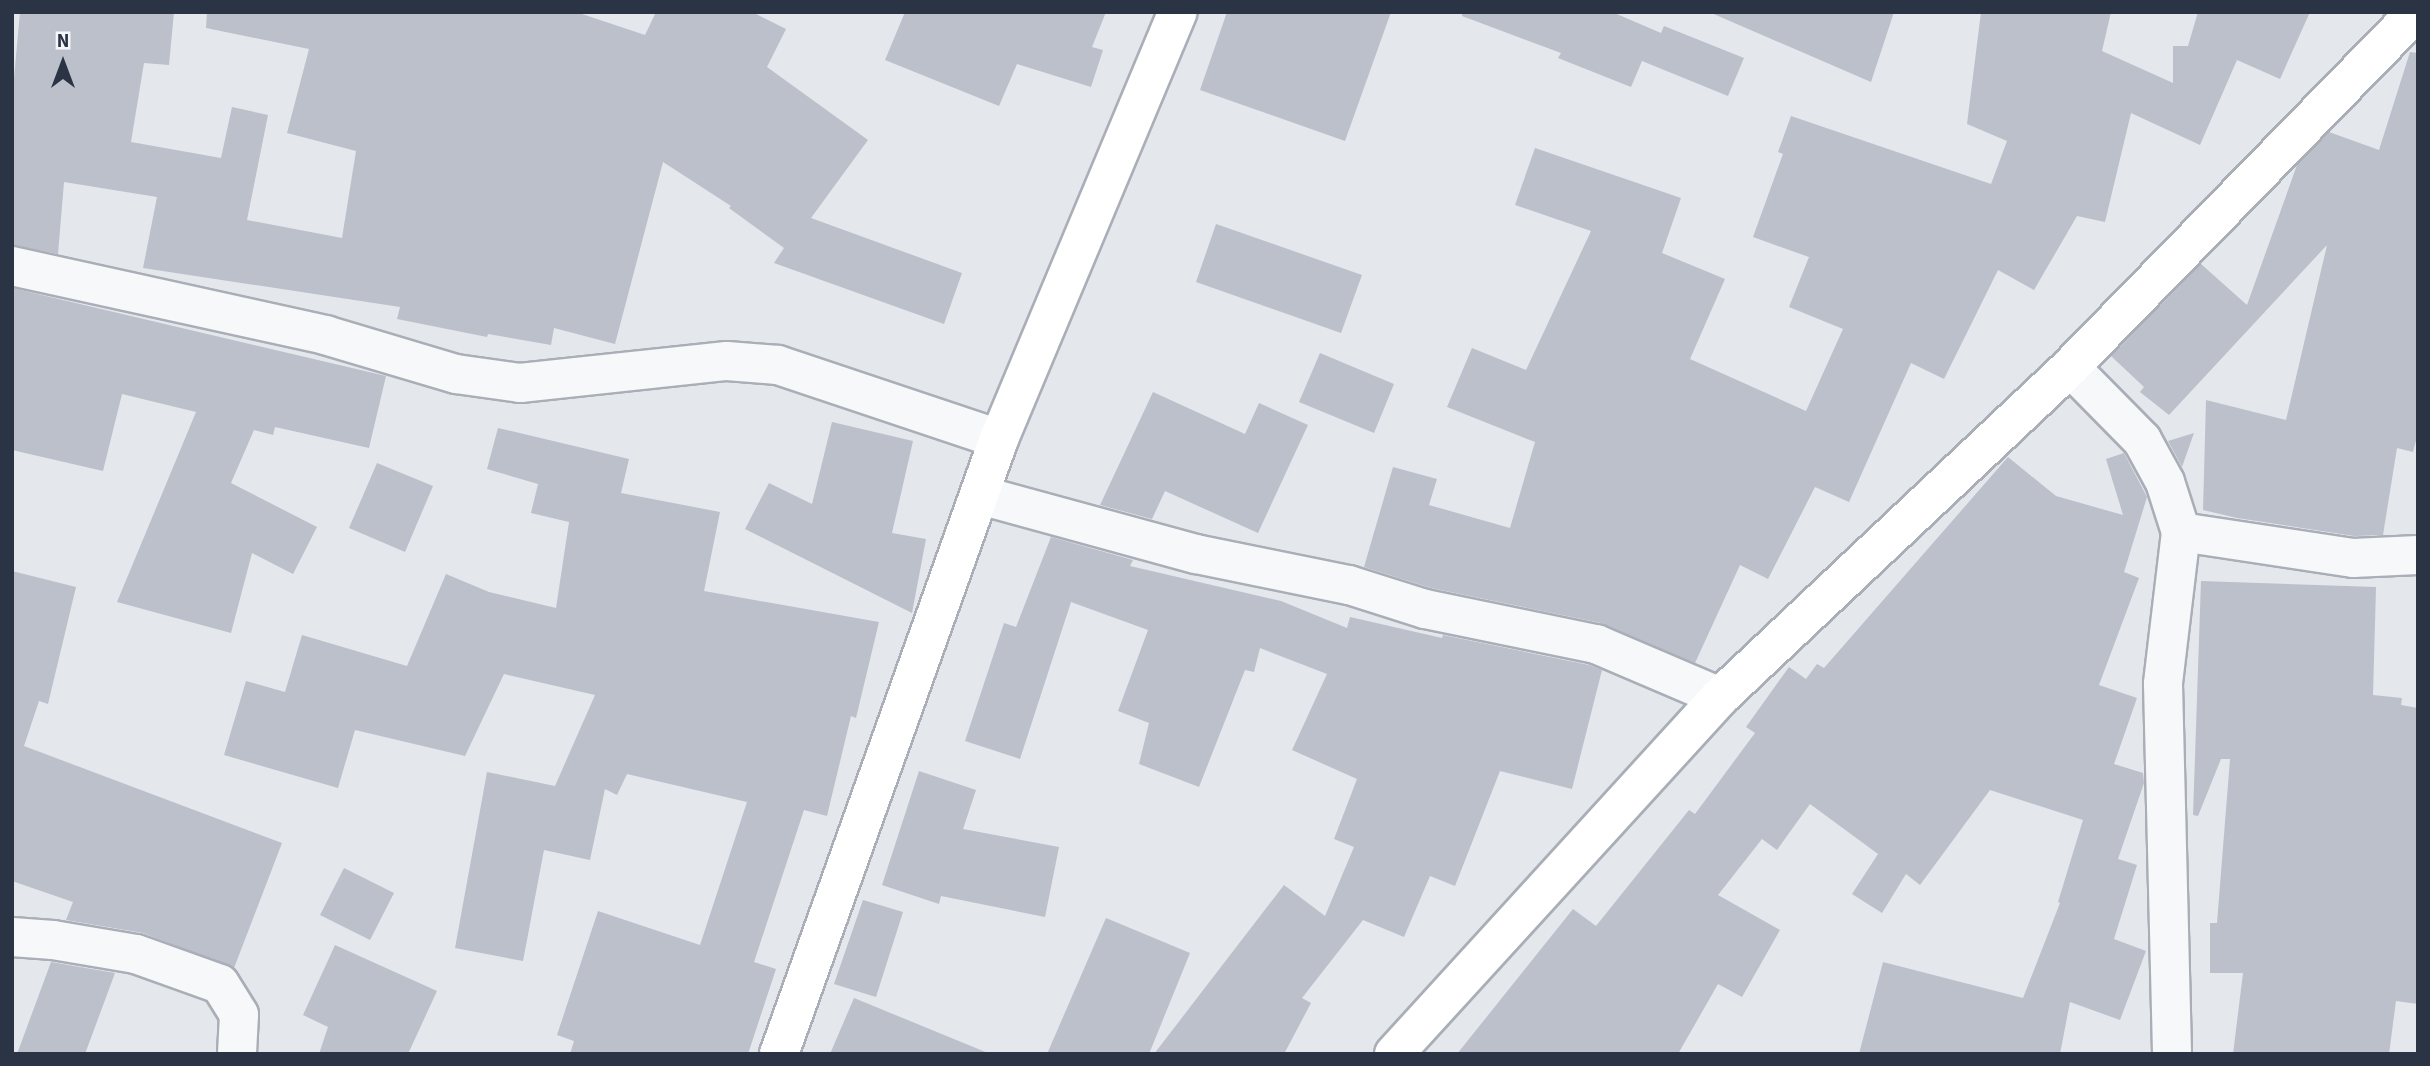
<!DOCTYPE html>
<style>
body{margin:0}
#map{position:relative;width:2430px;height:1066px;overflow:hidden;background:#e4e7ec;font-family:"Source Sans 3",sans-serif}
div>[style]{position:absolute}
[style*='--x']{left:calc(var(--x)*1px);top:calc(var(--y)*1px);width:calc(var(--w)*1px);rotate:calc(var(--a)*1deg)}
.building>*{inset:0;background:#bbc0ca}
.roads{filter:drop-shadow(2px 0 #a9aeb7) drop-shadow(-2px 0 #a9aeb7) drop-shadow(0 2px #a9aeb7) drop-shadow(0 -2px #a9aeb7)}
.street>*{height:38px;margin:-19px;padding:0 19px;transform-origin:19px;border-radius:19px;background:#f7f8fa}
.secondary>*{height:38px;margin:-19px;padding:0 19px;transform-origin:19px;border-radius:19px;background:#fff}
span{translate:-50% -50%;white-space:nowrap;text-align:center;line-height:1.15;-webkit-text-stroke:5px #f4f6f9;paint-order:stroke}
.frame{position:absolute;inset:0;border:14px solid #2b3445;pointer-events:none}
.north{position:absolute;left:28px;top:28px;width:70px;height:70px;-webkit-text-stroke:5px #f4f6f9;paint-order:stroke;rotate:0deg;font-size:19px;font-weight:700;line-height:28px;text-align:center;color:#2b3445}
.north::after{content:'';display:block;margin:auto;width:24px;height:32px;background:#2b3445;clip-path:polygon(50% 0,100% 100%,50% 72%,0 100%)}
</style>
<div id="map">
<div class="building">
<div style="clip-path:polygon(20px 12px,174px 12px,169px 65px,144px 63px,131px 142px,221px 158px,232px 107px,268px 115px,247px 220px,342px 238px,356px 151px,287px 133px,309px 49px,206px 28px,207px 12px,576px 12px,645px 35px,656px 12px,752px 12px,786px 29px,767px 67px,868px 140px,811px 218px,962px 273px,944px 324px,774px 263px,784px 248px,729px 208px,731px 206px,663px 162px,615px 344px,554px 328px,551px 345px,488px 334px,487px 337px,397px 319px,400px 307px,143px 268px,157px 197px,64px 182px,58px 254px,12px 245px,12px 100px)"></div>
<div style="clip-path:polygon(905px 12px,1106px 12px,1092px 47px,1103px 50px,1091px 87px,1017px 64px,999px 106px,885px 60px)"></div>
<div style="clip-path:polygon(1227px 12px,1391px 12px,1345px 141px,1200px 90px)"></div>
<div style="clip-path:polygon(1462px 12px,1612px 12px,1661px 33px,1664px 26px,1744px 58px,1728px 96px,1642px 61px,1631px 87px,1558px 58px,1561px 53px,1462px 16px)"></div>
<div style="clip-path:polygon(1709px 12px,1894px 12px,1871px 82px)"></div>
<div style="clip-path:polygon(1981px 12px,2111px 12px,2102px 51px,2173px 83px,2173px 46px,2188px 46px,2198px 12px,2310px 12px,2280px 79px,2237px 60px,2200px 145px,2131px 113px,2105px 222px,2077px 216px,2034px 290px,1998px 270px,1944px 379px,1911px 363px,1849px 502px,1815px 487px,1768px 579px,1740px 565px,1695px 663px,1601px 623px,1431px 588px,1364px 567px,1393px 467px,1437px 479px,1429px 505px,1510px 528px,1535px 442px,1447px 407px,1472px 348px,1526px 370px,1591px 231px,1515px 205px,1535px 148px,1681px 198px,1662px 253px,1725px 279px,1690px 359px,1806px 411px,1843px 329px,1789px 307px,1809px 257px,1753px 237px,1783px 154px,1778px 152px,1791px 116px,1991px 184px,2007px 141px,1967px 124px)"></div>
<div style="clip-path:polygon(2410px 52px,2418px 53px,2418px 433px,2413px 452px,2397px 448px,2383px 535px,2354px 536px,2237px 518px,2203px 510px,2206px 400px,2286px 420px,2327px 245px,2169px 415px,2140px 392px,2144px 387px,2111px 356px,2201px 264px,2247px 305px,2297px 165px,2329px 132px,2379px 150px)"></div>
<div style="clip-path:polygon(1216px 224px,1362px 275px,1341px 333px,1196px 282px)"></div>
<div style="clip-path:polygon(12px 288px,386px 376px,369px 448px,275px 427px,273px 435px,254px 430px,231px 483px,317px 527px,293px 574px,252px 553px,231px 633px,117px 602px,196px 412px,122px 394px,103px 471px,12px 450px)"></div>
<div style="clip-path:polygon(1320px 353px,1394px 384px,1374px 433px,1299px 402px)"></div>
<div style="clip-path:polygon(1153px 392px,1245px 434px,1259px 403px,1308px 425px,1258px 533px,1165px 491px,1152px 519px,1100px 505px)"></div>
<div style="clip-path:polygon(832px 422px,913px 441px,892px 533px,926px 539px,912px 613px,745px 529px,769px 483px,812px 504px)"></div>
<div style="clip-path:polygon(498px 428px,629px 459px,621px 493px,720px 512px,704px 591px,879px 622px,856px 718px,851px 716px,827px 816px,804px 810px,754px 962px,776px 969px,748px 1054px,570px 1054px,574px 1041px,557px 1035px,598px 911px,700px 945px,747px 802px,627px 774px,617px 795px,605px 789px,590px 860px,544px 850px,523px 961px,455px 948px,487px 772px,555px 786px,595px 695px,504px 674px,465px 756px,355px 730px,338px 788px,224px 755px,246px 681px,285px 692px,302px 635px,407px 666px,446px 574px,489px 592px,556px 608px,569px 522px,531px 513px,538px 484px,487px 469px)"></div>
<div style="clip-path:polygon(2194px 433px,2182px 467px,2168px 441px)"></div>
<div style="clip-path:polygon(2124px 453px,2147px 497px,2124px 572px,2139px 578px,2099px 685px,2137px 698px,2114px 764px,2143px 773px,2144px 783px,2118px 859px,2137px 865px,2114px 939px,2146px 951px,2120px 1020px,2070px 1002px,2060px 1054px,1859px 1054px,1883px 962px,2023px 998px,2060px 903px,2058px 902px,2083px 820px,1990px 790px,1920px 885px,1906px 874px,1882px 913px,1852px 894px,1878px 854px,1810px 804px,1777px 850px,1762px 839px,1718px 895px,1780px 930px,1742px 997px,1718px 984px,1678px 1054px,1457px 1054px,1573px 909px,1596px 926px,1689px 810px,1695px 814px,1755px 733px,1746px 727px,1789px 667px,1806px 679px,1817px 664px,1824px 668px,2008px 457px,2056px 496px,2123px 515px,2106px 459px)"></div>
<div style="clip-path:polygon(377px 463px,433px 486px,405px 552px,349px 528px)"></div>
<div style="clip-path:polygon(1051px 537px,1133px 560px,1130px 566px,1281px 601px,1347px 628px,1350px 617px,1442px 638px,1443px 635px,1589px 665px,1602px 670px,1572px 789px,1500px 771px,1455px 886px,1430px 876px,1404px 937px,1363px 920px,1302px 998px,1311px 1003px,1284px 1054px,1154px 1054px,1284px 885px,1325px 916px,1354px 847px,1334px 839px,1357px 779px,1292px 750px,1327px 674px,1260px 648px,1254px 672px,1245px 670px,1199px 787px,1139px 764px,1149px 723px,1118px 711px,1148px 630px,1071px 602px,1020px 759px,965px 741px,1004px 623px,1016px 627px)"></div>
<div style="clip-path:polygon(12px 571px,76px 587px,48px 704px,39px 701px,24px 746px,282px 843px,234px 968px,143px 933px,66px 920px,73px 902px,12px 881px)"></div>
<div style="clip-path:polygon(2201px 581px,2376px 587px,2373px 695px,2402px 698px,2401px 705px,2418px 708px,2418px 1004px,2396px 1001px,2389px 1054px,2233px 1054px,2243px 973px,2210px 973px,2210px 923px,2217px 923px,2230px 759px,2221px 759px,2198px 816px,2193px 815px)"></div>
<div style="clip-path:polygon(919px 771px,976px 790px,963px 829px,1059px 847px,1045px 917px,941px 896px,939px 904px,882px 885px)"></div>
<div style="clip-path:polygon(344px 868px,394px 893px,370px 940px,320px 915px)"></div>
<div style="clip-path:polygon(863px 900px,903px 912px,876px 997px,834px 984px)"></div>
<div style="clip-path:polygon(1106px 918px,1190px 953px,1149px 1054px,1047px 1054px)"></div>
<div style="clip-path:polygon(335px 945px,437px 991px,408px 1054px,319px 1054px,328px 1027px,303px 1015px)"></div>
<div style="clip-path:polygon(51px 962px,115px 973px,85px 1054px,17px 1054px)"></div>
<div style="clip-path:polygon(854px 998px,988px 1053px,988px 1054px,830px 1054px)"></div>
</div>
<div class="roads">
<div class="street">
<div style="--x:12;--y:266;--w:321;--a:12.4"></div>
<div style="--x:325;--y:335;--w:137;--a:16.6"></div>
<div style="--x:456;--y:374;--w:65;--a:8"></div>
<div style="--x:520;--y:383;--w:208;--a:-6.1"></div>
<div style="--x:727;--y:361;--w:51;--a:4.5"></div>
<div style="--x:778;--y:365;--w:233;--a:18.5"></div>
<div style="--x:2070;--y:367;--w:103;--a:45.4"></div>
<div style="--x:2142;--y:440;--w:48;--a:61.3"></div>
<div style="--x:2165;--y:482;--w:52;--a:72.3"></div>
<div style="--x:2181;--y:532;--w:153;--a:96.8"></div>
<div style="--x:2163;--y:684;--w:370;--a:88.6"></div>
<div style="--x:980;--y:495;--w:224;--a:15.3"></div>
<div style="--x:1196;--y:554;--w:156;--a:11.5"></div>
<div style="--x:1349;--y:585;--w:80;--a:17.5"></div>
<div style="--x:1425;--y:609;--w:175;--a:11.6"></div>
<div style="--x:1596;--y:644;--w:135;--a:23.1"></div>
<div style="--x:2181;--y:532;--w:174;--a:8.6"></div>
<div style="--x:2353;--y:558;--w:65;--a:-2.6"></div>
<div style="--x:12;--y:937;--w:41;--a:4.2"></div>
<div style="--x:53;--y:940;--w:84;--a:9.6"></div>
<div style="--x:136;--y:954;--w:89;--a:19.7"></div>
<div style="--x:220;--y:984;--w:36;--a:58"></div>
<div style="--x:239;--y:1015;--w:39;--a:93"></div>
</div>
<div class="secondary">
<div style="--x:779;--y:1054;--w:653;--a:-70.32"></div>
<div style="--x:999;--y:439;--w:463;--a:-67.3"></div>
<div style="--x:1394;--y:1054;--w:483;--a:-47.6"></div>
<div style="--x:1720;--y:697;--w:481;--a:-43.3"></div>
<div style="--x:2070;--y:367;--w:496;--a:-45.7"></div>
</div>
</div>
<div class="frame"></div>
<div class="north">N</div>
</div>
